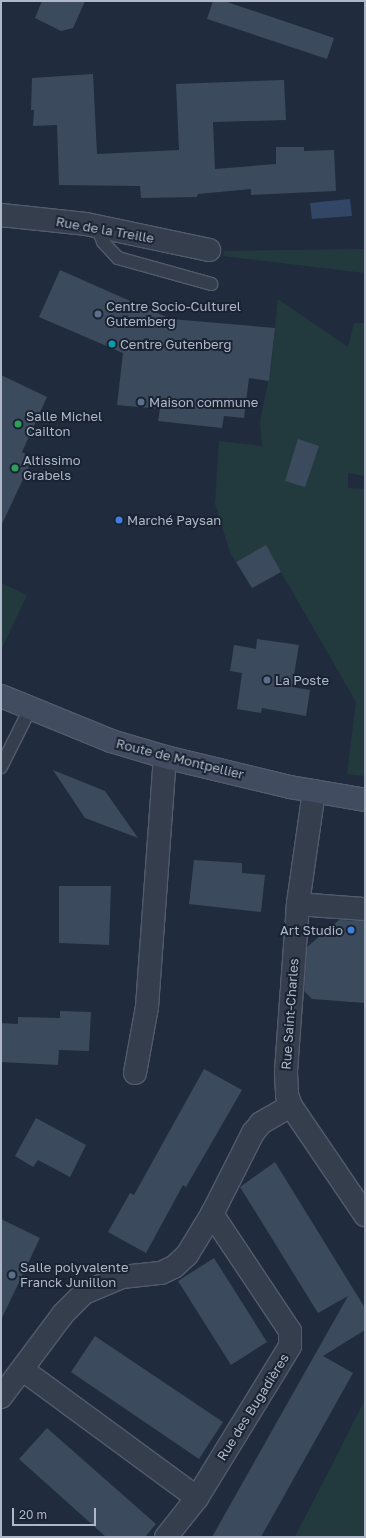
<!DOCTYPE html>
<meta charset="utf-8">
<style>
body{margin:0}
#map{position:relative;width:366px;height:1538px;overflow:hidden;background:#202c3d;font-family:"Golos Text",sans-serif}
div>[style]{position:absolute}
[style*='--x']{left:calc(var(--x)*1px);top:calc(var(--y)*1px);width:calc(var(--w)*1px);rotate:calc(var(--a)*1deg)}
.green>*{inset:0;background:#223a3e}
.water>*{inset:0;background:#324666}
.building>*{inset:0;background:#3c4a5d}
.roads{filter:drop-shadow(1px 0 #525b6b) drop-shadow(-1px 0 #525b6b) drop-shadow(0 1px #525b6b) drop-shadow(0 -1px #525b6b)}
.lane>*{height:12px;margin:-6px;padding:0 6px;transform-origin:6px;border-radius:6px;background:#343e4d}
.street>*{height:22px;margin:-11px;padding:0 11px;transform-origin:11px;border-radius:11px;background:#343e4d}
.secondary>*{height:22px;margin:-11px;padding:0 11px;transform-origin:11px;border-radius:11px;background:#424c60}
.dots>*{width:11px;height:11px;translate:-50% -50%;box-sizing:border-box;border:2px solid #192331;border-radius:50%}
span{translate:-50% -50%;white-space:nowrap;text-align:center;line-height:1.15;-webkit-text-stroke:4px #192331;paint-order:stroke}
.street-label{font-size:13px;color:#afb8c9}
.poi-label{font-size:13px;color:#afb8c9}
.left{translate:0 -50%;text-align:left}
.right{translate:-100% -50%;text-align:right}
.frame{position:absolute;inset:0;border:2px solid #afb8c9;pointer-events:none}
.scale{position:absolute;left:12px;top:1508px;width:84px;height:18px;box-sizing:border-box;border:2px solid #afb8c9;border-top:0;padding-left:5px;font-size:12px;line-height:14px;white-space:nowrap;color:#afb8c9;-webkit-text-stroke:3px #192331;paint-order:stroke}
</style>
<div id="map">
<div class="green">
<div style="clip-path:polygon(365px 249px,365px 273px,223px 256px,224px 251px)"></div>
<div style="clip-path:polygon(278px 299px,348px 347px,354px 323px,365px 323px,365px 476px,348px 473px,348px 488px,365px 489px,365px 776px,347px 774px,356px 702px,266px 546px,236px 562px,231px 555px,215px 504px,219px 441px,262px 446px,260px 422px,271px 368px)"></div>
<div style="clip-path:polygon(1px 583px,27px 595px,1px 650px)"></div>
<div style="clip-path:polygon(365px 1400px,365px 1537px,295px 1537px)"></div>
</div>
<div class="water">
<div style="clip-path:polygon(350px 199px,352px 216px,312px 219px,310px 203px)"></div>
</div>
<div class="building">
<div style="clip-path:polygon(42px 1px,85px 1px,73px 28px,61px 31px,35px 18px)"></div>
<div style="clip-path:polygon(213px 1px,224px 1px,334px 38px,327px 59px,207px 19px)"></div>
<div style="clip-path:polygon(93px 74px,97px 154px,179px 150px,176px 84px,284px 80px,286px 120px,213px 122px,215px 169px,276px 164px,276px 147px,304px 147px,304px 151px,334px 150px,336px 191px,251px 195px,251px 189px,198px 194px,197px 197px,141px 198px,140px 186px,59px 185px,57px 125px,33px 126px,34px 110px,31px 110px,32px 78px)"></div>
<div style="clip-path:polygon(60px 270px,171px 319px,275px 328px,269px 381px,249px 378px,244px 418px,224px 416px,222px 428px,158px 421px,160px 409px,117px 405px,123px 353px,39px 317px)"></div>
<div style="clip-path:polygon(1px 375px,47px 397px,22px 452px,33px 458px,1px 526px)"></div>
<div style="clip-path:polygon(298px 439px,319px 446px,305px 487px,285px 481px)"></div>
<div style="clip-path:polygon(266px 545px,281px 572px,252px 588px,236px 562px)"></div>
<div style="clip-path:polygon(257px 639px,299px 645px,292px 687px,310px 690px,306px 716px,262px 708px,261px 713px,237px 709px,242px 673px,230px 671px,234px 645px,256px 649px)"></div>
<div style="clip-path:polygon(53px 770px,105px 791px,138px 838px,85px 818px)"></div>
<div style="clip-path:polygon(194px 860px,242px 863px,242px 873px,265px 875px,261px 912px,189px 904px)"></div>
<div style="clip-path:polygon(59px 886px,111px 886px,109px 945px,59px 943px)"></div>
<div style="clip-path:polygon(339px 920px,365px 921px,365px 1003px,312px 999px,304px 991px,307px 947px)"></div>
<div style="clip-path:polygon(60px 1011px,91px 1012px,89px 1051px,59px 1050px,58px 1065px,1px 1062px,1px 1023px,18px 1024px,18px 1017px,60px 1018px)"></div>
<div style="clip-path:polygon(204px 1069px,242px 1090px,186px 1187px,183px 1185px,146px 1253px,108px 1232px,130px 1193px,134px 1195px)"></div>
<div style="clip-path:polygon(36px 1118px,86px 1145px,70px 1177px,38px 1160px,33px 1167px,15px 1156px)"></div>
<div style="clip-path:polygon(275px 1162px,365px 1308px,365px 1330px,323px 1356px,353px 1373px,261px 1537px,212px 1537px,348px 1296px,318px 1313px,240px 1187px)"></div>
<div style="clip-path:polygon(1px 1219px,40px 1238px,1px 1320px)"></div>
<div style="clip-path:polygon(214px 1258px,267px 1342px,231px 1365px,178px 1281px)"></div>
<div style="clip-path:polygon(95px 1336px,223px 1422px,199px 1459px,71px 1372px)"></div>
<div style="clip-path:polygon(47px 1428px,156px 1524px,145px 1537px,106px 1537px,19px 1459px)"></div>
</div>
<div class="roads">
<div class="lane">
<div style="--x:97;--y:226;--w:17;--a:69"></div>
<div style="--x:103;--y:242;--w:22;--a:47"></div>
<div style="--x:118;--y:258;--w:97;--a:15.6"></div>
<div style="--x:1;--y:767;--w:65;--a:-63.4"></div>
</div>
<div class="street">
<div style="--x:1;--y:215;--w:85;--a:6"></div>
<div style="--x:86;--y:224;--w:126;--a:11.9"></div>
<div style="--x:314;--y:791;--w:114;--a:98.1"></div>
<div style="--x:298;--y:904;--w:169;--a:94.1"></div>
<div style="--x:286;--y:1073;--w:22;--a:87"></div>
<div style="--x:287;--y:1095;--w:12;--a:70"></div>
<div style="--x:291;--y:1106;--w:132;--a:55.8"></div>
<div style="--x:298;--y:904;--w:67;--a:4.3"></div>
<div style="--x:135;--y:1073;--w:67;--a:-79.7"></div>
<div style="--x:147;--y:1007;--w:251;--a:-85.9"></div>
<div style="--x:23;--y:1370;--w:216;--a:36.3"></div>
<div style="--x:197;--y:1498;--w:178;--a:-58.5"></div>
<div style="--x:290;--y:1346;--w:15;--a:-90"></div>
<div style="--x:290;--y:1331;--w:141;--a:-123.7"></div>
<div style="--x:1;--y:1397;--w:104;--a:-53.2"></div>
<div style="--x:63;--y:1314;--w:30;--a:-45"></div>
<div style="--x:84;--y:1293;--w:41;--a:-22.8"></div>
<div style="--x:122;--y:1277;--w:39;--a:-6"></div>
<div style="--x:161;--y:1273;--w:14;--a:-25"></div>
<div style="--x:174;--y:1267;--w:18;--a:-43"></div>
<div style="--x:187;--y:1255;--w:48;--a:-58.6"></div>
<div style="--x:212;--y:1214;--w:91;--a:-63.2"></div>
<div style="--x:253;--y:1133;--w:13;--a:-51"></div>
<div style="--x:261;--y:1123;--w:34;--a:-30"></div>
<div style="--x:166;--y:1537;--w:50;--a:-51.5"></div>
</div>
<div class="secondary">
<div style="--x:1;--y:696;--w:119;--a:22.2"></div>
<div style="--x:111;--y:741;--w:56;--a:16.5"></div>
<div style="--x:165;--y:757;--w:129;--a:13.5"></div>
<div style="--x:290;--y:787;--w:76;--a:9.8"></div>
</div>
</div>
<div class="dots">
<div style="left:98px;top:314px;background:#5c6f8a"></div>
<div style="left:112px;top:344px;background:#0f9aa8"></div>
<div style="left:141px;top:402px;background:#5c6f8a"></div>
<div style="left:18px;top:424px;background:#2e9e5b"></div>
<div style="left:15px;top:468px;background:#2e9e5b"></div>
<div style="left:119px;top:520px;background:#3f7fe0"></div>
<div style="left:267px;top:680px;background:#5c6f8a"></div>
<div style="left:351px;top:930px;background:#3f7fe0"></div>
<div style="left:12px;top:1275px;background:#5c6f8a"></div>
</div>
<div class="street-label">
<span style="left:105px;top:230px;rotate:10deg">Rue de la Treille</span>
<span style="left:180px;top:759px;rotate:14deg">Route de Montpellier</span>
<span style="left:290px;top:1014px;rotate:-86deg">Rue Saint-Charles</span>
<span style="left:253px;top:1407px;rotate:-58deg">Rue des Bugadières</span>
</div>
<div class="poi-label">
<span class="left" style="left:106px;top:314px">Centre Socio-Culturel<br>Gutemberg</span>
<span class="left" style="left:120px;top:344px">Centre Gutenberg</span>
<span class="left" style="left:149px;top:402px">Maison commune</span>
<span class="left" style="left:26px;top:424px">Salle Michel<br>Cailton</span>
<span class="left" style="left:23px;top:468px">Altissimo<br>Grabels</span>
<span class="left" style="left:127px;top:520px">Marché Paysan</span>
<span class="left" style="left:275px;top:680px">La Poste</span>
<span class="right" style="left:343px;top:930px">Art Studio</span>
<span class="left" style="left:20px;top:1275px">Salle polyvalente<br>Franck Junillon</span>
</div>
<div class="frame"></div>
<div class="scale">20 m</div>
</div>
